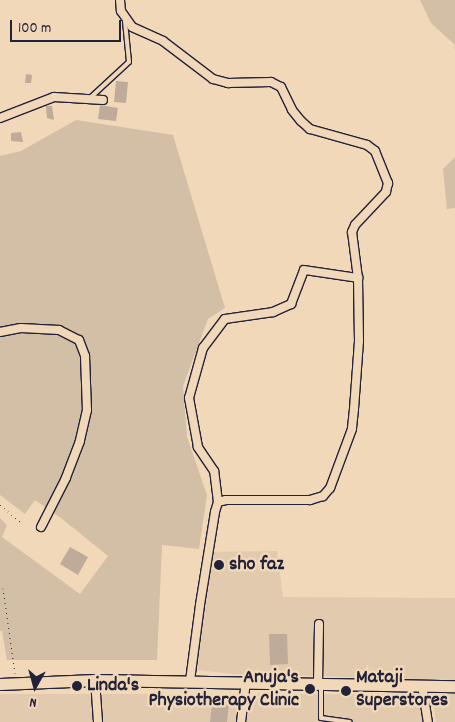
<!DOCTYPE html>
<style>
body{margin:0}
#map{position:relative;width:455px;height:722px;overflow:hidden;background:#f1d8b8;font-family:Dekko,sans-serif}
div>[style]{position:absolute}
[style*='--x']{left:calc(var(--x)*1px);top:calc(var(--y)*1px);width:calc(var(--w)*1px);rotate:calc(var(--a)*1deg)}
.built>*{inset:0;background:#e2caaf}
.green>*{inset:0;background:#d3bea6}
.building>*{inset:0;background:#beab99}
.path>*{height:1px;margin-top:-0.5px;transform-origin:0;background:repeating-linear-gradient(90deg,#22223b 0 1px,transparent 0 5px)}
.roads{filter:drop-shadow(1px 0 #22223b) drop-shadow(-1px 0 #22223b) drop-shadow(0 1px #22223b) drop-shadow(0 -1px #22223b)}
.service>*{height:4px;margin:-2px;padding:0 2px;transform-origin:2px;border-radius:2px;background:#f1d8b8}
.minor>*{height:8px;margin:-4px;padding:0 4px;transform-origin:4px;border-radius:4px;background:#f1d8b8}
.secondary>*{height:11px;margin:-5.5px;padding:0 5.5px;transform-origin:5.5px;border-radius:5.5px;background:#f1d8b8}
.dots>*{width:14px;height:14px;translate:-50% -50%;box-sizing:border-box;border:2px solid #f1d8b8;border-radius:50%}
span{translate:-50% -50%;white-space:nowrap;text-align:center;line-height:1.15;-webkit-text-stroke:5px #f1d8b8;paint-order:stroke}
.poi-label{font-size:20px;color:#22223b;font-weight:700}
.left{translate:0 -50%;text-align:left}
.right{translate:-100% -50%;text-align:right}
.north{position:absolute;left:10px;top:662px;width:50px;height:50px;-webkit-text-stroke:4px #f1d8b8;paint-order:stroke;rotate:187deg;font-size:14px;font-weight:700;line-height:20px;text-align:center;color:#22223b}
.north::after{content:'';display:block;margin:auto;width:18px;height:22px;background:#22223b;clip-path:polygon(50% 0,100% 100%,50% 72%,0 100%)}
.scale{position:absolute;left:10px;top:20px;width:111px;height:22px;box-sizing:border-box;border:2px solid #22223b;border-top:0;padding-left:6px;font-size:15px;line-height:18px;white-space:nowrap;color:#22223b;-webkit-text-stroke:4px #f1d8b8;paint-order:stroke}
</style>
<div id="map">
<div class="built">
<div style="clip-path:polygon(277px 551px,283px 597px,455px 598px,455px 680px,234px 674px,197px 670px,206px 552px)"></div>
<div style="clip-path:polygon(455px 693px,455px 722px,436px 722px,432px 694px)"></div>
<div style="clip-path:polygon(0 694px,419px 694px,423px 722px,0 722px)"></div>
</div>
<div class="green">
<div style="clip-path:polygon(420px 0,455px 0,455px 51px,454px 44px,431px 23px)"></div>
<div style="clip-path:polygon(76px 120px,173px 135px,225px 308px,208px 319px,183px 386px,187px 437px,207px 495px,199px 549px,162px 545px,157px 660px,7px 660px,2px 631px,0 631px,0 518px,7px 525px,2px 537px,80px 594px,108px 556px,61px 518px,35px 500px,25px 514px,0 495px,0 156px,21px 151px)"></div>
<div style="clip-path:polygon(455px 157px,455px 208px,447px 209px,443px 169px)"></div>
</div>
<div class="building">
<div style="clip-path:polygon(26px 74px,32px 75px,31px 83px,25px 83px)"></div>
<div style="clip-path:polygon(116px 81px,128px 82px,126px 103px,114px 102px)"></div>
<div style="clip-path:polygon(100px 105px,118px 108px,116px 121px,98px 119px)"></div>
<div style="clip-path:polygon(46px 106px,52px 106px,54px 120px,47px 118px)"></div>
<div style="clip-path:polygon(21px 132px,23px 142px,11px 141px,11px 133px)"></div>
<div style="clip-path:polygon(70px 547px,88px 557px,78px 575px,60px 564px)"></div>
<div style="clip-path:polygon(269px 634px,287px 634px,288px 664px,270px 665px)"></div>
<div style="clip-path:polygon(213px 695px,230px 695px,227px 722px,210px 722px)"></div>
</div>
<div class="path">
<div style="--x:0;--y:505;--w:27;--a:39"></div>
<div style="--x:3;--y:588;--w:86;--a:82"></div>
</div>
<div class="roads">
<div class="service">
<div style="--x:90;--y:98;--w:53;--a:-42.7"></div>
<div style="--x:129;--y:62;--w:41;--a:-95.6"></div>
<div style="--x:321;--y:684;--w:34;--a:90"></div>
<div style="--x:321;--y:718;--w:29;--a:8"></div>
</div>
<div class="minor">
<div style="--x:120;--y:0;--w:11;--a:85"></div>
<div style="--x:121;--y:11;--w:19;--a:55"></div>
<div style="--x:132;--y:27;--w:34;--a:24"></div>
<div style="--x:163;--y:41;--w:63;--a:37.2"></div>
<div style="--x:213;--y:79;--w:16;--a:15"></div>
<div style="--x:228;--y:83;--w:43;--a:-1.3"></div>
<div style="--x:271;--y:82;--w:11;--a:27"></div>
<div style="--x:281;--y:87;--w:25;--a:64"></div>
<div style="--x:292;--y:110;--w:14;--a:51"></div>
<div style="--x:301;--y:121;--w:12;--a:42"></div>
<div style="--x:310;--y:129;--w:59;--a:15.7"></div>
<div style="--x:367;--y:145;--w:10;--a:37"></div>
<div style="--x:375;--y:151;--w:35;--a:68"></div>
<div style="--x:388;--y:183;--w:9;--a:103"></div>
<div style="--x:386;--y:192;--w:45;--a:133.2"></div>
<div style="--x:355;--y:225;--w:8;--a:113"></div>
<div style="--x:352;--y:232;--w:46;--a:82.6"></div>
<div style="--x:358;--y:278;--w:63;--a:89.1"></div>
<div style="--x:359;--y:341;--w:68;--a:94.2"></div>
<div style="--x:354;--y:409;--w:20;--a:96"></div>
<div style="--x:352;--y:429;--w:63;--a:110.4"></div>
<div style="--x:330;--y:488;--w:11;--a:131"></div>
<div style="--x:323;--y:496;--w:14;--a:163"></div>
<div style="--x:310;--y:500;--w:84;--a:180"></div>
<div style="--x:226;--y:500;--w:8;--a:166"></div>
<div style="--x:218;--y:502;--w:10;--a:107"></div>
<div style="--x:215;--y:512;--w:94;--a:99.2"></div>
<div style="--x:200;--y:605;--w:77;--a:97.5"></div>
<div style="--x:0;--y:118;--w:58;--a:-21.3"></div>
<div style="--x:54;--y:97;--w:49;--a:3.5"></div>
<div style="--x:0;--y:332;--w:21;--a:-11"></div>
<div style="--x:21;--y:328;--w:38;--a:3"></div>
<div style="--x:59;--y:330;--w:22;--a:27"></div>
<div style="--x:79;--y:340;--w:17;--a:69"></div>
<div style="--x:85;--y:356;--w:54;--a:87.9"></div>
<div style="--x:87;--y:410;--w:32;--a:103"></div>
<div style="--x:80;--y:441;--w:40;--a:111"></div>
<div style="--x:66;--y:478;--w:55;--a:117"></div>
<div style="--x:218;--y:502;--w:31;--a:-97"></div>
<div style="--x:214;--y:471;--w:29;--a:-124"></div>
<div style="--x:198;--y:447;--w:50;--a:-100.4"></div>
<div style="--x:189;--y:398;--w:52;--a:-74.4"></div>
<div style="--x:203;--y:348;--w:36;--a:-53"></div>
<div style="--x:225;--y:319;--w:49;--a:-8.3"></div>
<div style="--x:273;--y:312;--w:20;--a:-24"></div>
<div style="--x:291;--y:304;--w:36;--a:-69"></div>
<div style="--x:304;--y:270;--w:55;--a:8.4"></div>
<div style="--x:95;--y:680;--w:42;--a:85.9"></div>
<div style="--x:318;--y:683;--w:59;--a:-89"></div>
<div style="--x:422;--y:685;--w:37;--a:81"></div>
<div style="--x:241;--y:722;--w:41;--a:-83"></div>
</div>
<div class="secondary">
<div style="--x:0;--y:684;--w:95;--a:-2.4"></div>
<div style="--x:95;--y:680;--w:360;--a:1"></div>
</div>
</div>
<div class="dots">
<div style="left:219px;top:565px;background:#22223b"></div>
<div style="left:77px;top:686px;background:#22223b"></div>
<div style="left:310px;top:689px;background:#22223b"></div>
<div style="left:346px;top:691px;background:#22223b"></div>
</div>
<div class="poi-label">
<span class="left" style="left:229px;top:565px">sho faz</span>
<span class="right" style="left:299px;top:690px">Anuja's<br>Physiotherapy Clinic</span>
<span class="left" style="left:356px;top:690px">Mataji<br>Superstores</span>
<span class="left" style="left:87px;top:686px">Linda's</span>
</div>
<div class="north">N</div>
<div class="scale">100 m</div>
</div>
